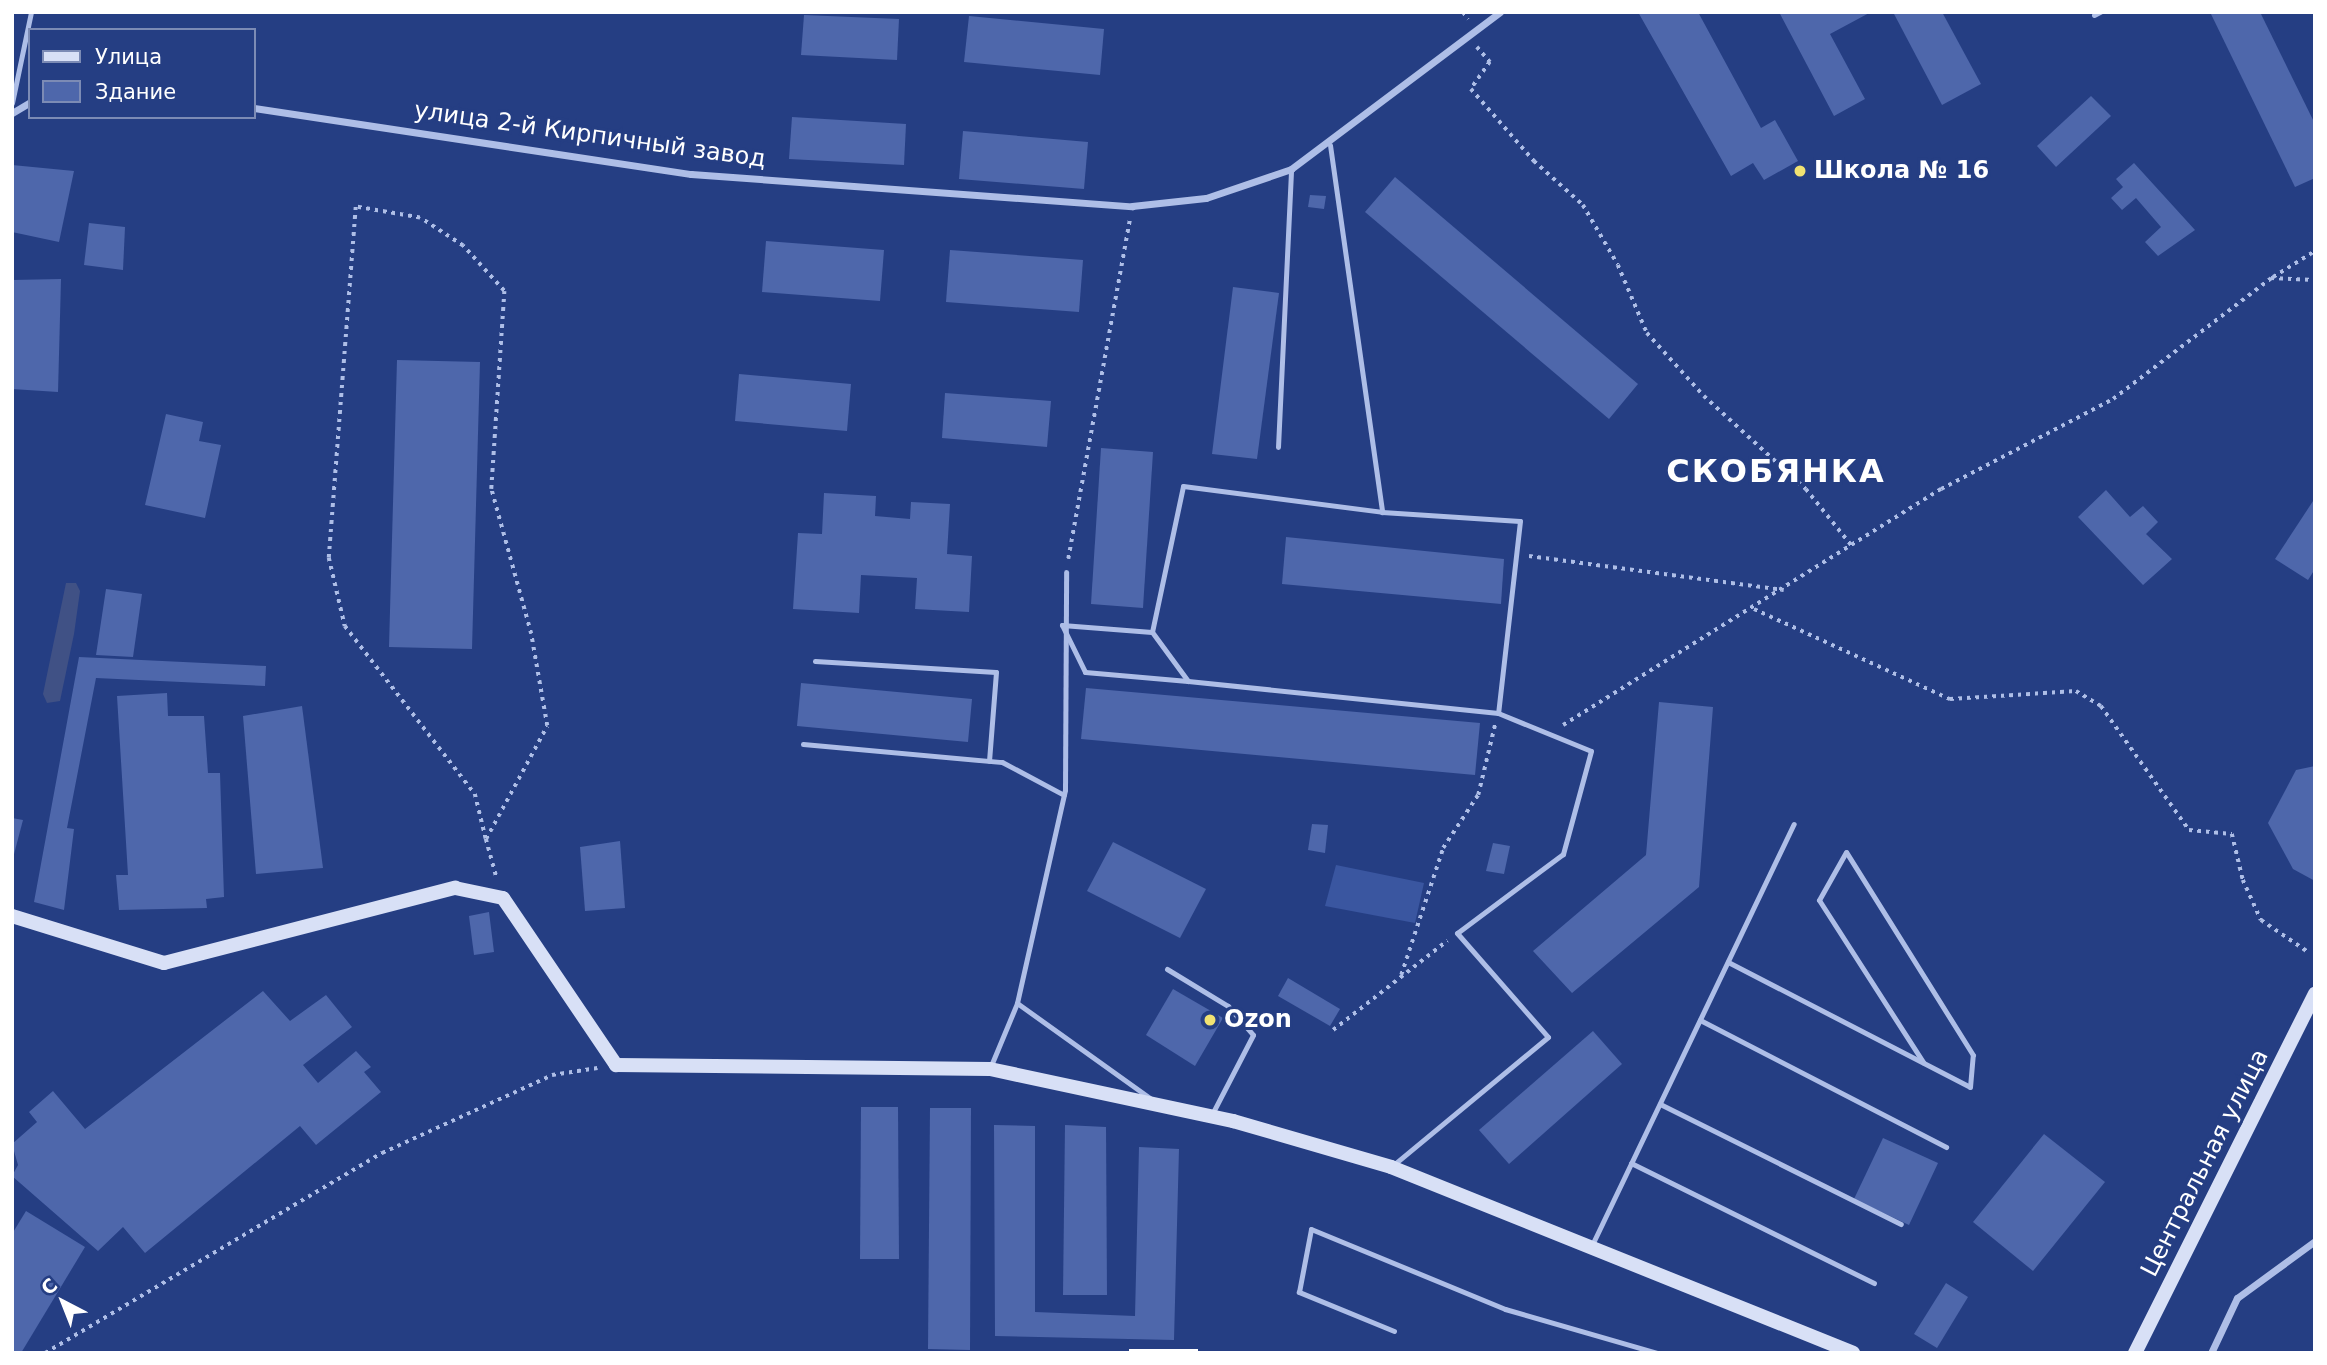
<!DOCTYPE html>
<meta charset="utf-8">
<style>
body{margin:0}
#map{position:relative;width:2327px;height:1365px;overflow:hidden;background:#253e83;font-family:"DejaVu Sans",sans-serif}
div>[style]{position:absolute}
[style*='--x']{left:calc(var(--x)*1px);top:calc(var(--y)*1px);width:calc(var(--w)*1px);rotate:calc(var(--a)*1deg)}
.green>*{inset:0;background:#3a56a0}
.water>*{inset:0;background:#405185}
.building>*{inset:0;background:#4e67ab}
.path>*{height:3.5px;margin-top:-1.75px;transform-origin:0;background:repeating-linear-gradient(90deg,#aebee7 0 3.5px,transparent 0 8.5px)}
.lane>*{height:5px;margin:-2.5px;padding:0 2.5px;transform-origin:2.5px;border-radius:2.5px;background:#aebee7}
.street>*{height:7px;margin:-3.5px;padding:0 3.5px;transform-origin:3.5px;border-radius:3.5px;background:#aebee7}
.secondary>*{height:14px;margin:-7px;padding:0 7px;transform-origin:7px;border-radius:7px;background:#d8e0f6}
.rail>*{height:8px;margin-top:-4px;transform-origin:0;background:repeating-linear-gradient(90deg,#253e83 0 16px,#fff 0 32px);box-sizing:border-box;border-block:2px solid #fff}
.dots>*{width:19px;height:19px;translate:-50% -50%;box-sizing:border-box;border:4px solid #253e83;border-radius:50%}
span{translate:-50% -50%;white-space:nowrap;text-align:center;line-height:1.15;-webkit-text-stroke:6px #253e83;paint-order:stroke}
.street-label{font-size:24px;color:#fff}
.poi-label{font-size:24px;color:#fff;font-weight:700}
.left{translate:0 -50%;text-align:left}
.district-label{font-size:32px;color:#fff;font-weight:700;letter-spacing:2px}
.frame{position:absolute;inset:0;border:14px solid #fff;pointer-events:none}
.legend{position:absolute;left:28px;top:28px;width:228px;height:91px;box-sizing:border-box;background:#253e83;border:2px solid #7c8bb5;margin:0;padding:9px 12px;list-style:none;font-size:21px;color:#fff}
.legend li{display:flex;align-items:center;gap:14px;height:35px}
.legend b{width:35px;border:2px solid #7c8bb5}
.north{position:absolute;left:28px;top:1267px;width:70px;height:70px;-webkit-text-stroke:5px #253e83;paint-order:stroke;rotate:318deg;font-size:19px;font-weight:700;line-height:28px;text-align:center;color:#fff}
.north::after{content:'';display:block;margin:auto;width:24px;height:32px;background:#fff;clip-path:polygon(50% 0,100% 100%,50% 72%,0 100%)}
</style>
<div id="map">
<div class="green">
<div style="clip-path:polygon(1336px 865px,1424px 883px,1415px 923px,1325px 906px)"></div>
</div>
<div class="water">
<div style="clip-path:polygon(66px 583px,76px 583px,80px 591px,74px 634px,60px 701px,47px 703px,43px 694px)"></div>
</div>
<div class="building">
<div style="clip-path:polygon(1638px 12px,1698px 12px,1761px 128px,1775px 120px,1798px 161px,1764px 180px,1753px 163px,1731px 176px)"></div>
<div style="clip-path:polygon(1779px 12px,1871px 12px,1830px 34px,1865px 99px,1834px 116px)"></div>
<div style="clip-path:polygon(1893px 12px,1942px 12px,1981px 84px,1942px 105px)"></div>
<div style="clip-path:polygon(2210px 12px,2260px 12px,2315px 124px,2315px 178px,2295px 187px)"></div>
<div style="clip-path:polygon(804px 15px,899px 19px,897px 60px,801px 55px)"></div>
<div style="clip-path:polygon(969px 16px,1104px 29px,1100px 75px,964px 62px)"></div>
<div style="clip-path:polygon(2091px 96px,2111px 116px,2056px 167px,2037px 146px)"></div>
<div style="clip-path:polygon(792px 117px,906px 124px,904px 165px,789px 159px)"></div>
<div style="clip-path:polygon(963px 131px,1088px 142px,1084px 189px,959px 179px)"></div>
<div style="clip-path:polygon(2134px 163px,2195px 230px,2158px 256px,2145px 242px,2161px 227px,2136px 198px,2122px 210px,2111px 198px,2123px 187px,2116px 179px)"></div>
<div style="clip-path:polygon(12px 165px,74px 171px,59px 242px,12px 232px)"></div>
<div style="clip-path:polygon(1395px 177px,1638px 384px,1609px 419px,1365px 212px)"></div>
<div style="clip-path:polygon(1310px 195px,1326px 196px,1324px 209px,1308px 207px)"></div>
<div style="clip-path:polygon(89px 223px,125px 227px,123px 270px,84px 265px)"></div>
<div style="clip-path:polygon(766px 241px,884px 250px,880px 301px,762px 292px)"></div>
<div style="clip-path:polygon(950px 250px,1083px 260px,1079px 312px,946px 302px)"></div>
<div style="clip-path:polygon(61px 279px,58px 392px,12px 389px,12px 280px)"></div>
<div style="clip-path:polygon(1233px 287px,1279px 293px,1257px 459px,1212px 454px)"></div>
<div style="clip-path:polygon(397px 360px,480px 362px,472px 649px,389px 647px)"></div>
<div style="clip-path:polygon(739px 374px,851px 384px,847px 431px,735px 421px)"></div>
<div style="clip-path:polygon(945px 393px,1051px 401px,1047px 447px,942px 438px)"></div>
<div style="clip-path:polygon(166px 414px,203px 422px,199px 441px,221px 445px,205px 518px,145px 505px)"></div>
<div style="clip-path:polygon(1101px 448px,1153px 452px,1143px 608px,1091px 604px)"></div>
<div style="clip-path:polygon(2106px 490px,2130px 517px,2143px 506px,2158px 522px,2146px 534px,2172px 559px,2143px 585px,2078px 517px)"></div>
<div style="clip-path:polygon(824px 493px,876px 496px,875px 516px,910px 519px,911px 502px,950px 504px,947px 554px,972px 556px,969px 612px,915px 609px,917px 578px,861px 575px,859px 613px,793px 609px,798px 533px,822px 534px)"></div>
<div style="clip-path:polygon(2315px 498px,2315px 569px,2308px 580px,2275px 559px)"></div>
<div style="clip-path:polygon(1286px 537px,1504px 559px,1501px 604px,1282px 584px)"></div>
<div style="clip-path:polygon(106px 589px,142px 594px,133px 657px,96px 655px)"></div>
<div style="clip-path:polygon(79px 657px,266px 666px,265px 686px,96px 678px,67px 828px,74px 829px,64px 910px,34px 902px)"></div>
<div style="clip-path:polygon(801px 683px,972px 699px,968px 742px,797px 726px)"></div>
<div style="clip-path:polygon(1086px 688px,1480px 723px,1475px 775px,1081px 739px)"></div>
<div style="clip-path:polygon(167px 693px,168px 716px,204px 716px,208px 773px,220px 773px,224px 897px,206px 899px,207px 908px,119px 910px,116px 875px,128px 875px,117px 696px)"></div>
<div style="clip-path:polygon(1659px 702px,1713px 707px,1699px 887px,1572px 993px,1533px 951px,1646px 855px)"></div>
<div style="clip-path:polygon(302px 706px,323px 868px,256px 874px,243px 716px)"></div>
<div style="clip-path:polygon(2315px 766px,2315px 881px,2293px 869px,2268px 823px,2296px 770px)"></div>
<div style="clip-path:polygon(12px 818px,23px 820px,13px 858px,12px 858px)"></div>
<div style="clip-path:polygon(1312px 824px,1328px 825px,1325px 853px,1308px 850px)"></div>
<div style="clip-path:polygon(620px 841px,625px 908px,585px 911px,580px 847px)"></div>
<div style="clip-path:polygon(1113px 842px,1206px 889px,1180px 938px,1087px 891px)"></div>
<div style="clip-path:polygon(1493px 843px,1510px 846px,1504px 874px,1486px 871px)"></div>
<div style="clip-path:polygon(489px 912px,494px 952px,474px 955px,469px 916px)"></div>
<div style="clip-path:polygon(1288px 978px,1340px 1009px,1330px 1026px,1278px 996px)"></div>
<div style="clip-path:polygon(1173px 989px,1223px 1018px,1195px 1066px,1146px 1035px)"></div>
<div style="clip-path:polygon(263px 991px,290px 1021px,326px 995px,352px 1027px,303px 1065px,318px 1083px,356px 1051px,371px 1067px,364px 1072px,381px 1092px,316px 1145px,300px 1126px,145px 1253px,123px 1227px,98px 1251px,12px 1176px,18px 1165px,12px 1144px,37px 1122px,29px 1112px,53px 1091px,85px 1129px)"></div>
<div style="clip-path:polygon(1593px 1031px,1622px 1064px,1509px 1164px,1479px 1130px)"></div>
<div style="clip-path:polygon(861px 1107px,898px 1107px,899px 1259px,860px 1259px)"></div>
<div style="clip-path:polygon(930px 1108px,971px 1108px,970px 1350px,928px 1349px)"></div>
<div style="clip-path:polygon(994px 1125px,1035px 1126px,1035px 1312px,1135px 1316px,1139px 1147px,1179px 1149px,1174px 1340px,995px 1336px)"></div>
<div style="clip-path:polygon(1065px 1125px,1106px 1127px,1107px 1295px,1063px 1295px)"></div>
<div style="clip-path:polygon(2044px 1134px,2105px 1182px,2033px 1271px,1973px 1222px)"></div>
<div style="clip-path:polygon(1883px 1138px,1938px 1163px,1909px 1225px,1854px 1199px)"></div>
<div style="clip-path:polygon(26px 1211px,85px 1247px,21px 1353px,12px 1353px,12px 1234px)"></div>
<div style="clip-path:polygon(1946px 1283px,1968px 1297px,1937px 1348px,1914px 1334px)"></div>
</div>
<div class="path">
<div style="--x:1463;--y:12;--w:9;--a:54"></div>
<div style="--x:1477;--y:47;--w:20;--a:49"></div>
<div style="--x:1490;--y:62;--w:33;--a:125"></div>
<div style="--x:1471;--y:89;--w:96;--a:48.8"></div>
<div style="--x:1534;--y:161;--w:66;--a:41.9"></div>
<div style="--x:1583;--y:205;--w:69;--a:59.7"></div>
<div style="--x:1618;--y:265;--w:74;--a:66.9"></div>
<div style="--x:1647;--y:333;--w:85;--a:47.9"></div>
<div style="--x:1704;--y:396;--w:138;--a:42.4"></div>
<div style="--x:1806;--y:489;--w:73;--a:51.1"></div>
<div style="--x:2273;--y:277;--w:49;--a:-31.8"></div>
<div style="--x:1529;--y:556;--w:257;--a:7.6"></div>
<div style="--x:1068;--y:559;--w:346;--a:-79.7"></div>
<div style="--x:1754;--y:609;--w:216;--a:24.7"></div>
<div style="--x:1950;--y:699;--w:126;--a:-3.6"></div>
<div style="--x:2076;--y:691;--w:29;--a:31"></div>
<div style="--x:2101;--y:706;--w:152;--a:54.6"></div>
<div style="--x:2189;--y:830;--w:43;--a:5.3"></div>
<div style="--x:2232;--y:834;--w:47;--a:76.6"></div>
<div style="--x:2243;--y:880;--w:44;--a:65.8"></div>
<div style="--x:2261;--y:920;--w:57;--a:34.2"></div>
<div style="--x:1563;--y:725;--w:446;--a:-32"></div>
<div style="--x:1941;--y:489;--w:194;--a:-27.6"></div>
<div style="--x:2113;--y:399;--w:199;--a:-37.4"></div>
<div style="--x:2271;--y:278;--w:44;--a:2.6"></div>
<div style="--x:486;--y:839;--w:128;--a:-61.6"></div>
<div style="--x:547;--y:726;--w:93;--a:-99.9"></div>
<div style="--x:531;--y:634;--w:150;--a:-105.4"></div>
<div style="--x:491;--y:489;--w:198;--a:-86.2"></div>
<div style="--x:504;--y:291;--w:61;--a:-132.3"></div>
<div style="--x:463;--y:246;--w:51;--a:-146.9"></div>
<div style="--x:420;--y:218;--w:65;--a:-170.2"></div>
<div style="--x:356;--y:207;--w:352;--a:94.4"></div>
<div style="--x:329;--y:558;--w:70;--a:76.8"></div>
<div style="--x:345;--y:626;--w:212;--a:52.3"></div>
<div style="--x:475;--y:794;--w:46;--a:76.3"></div>
<div style="--x:486;--y:839;--w:41;--a:74.6"></div>
<div style="--x:1401;--y:975;--w:134;--a:-71.7"></div>
<div style="--x:1443;--y:848;--w:64;--a:-56.6"></div>
<div style="--x:1478;--y:795;--w:73;--a:-76.5"></div>
<div style="--x:1333;--y:1030;--w:145;--a:-38"></div>
<div style="--x:45;--y:1353;--w:392;--a:-30.7"></div>
<div style="--x:382;--y:1153;--w:187;--a:-24.6"></div>
<div style="--x:552;--y:1075;--w:46;--a:-8.8"></div>
</div>
<div class="lane">
<div style="--x:2094;--y:15;--w:7;--a:-27"></div>
<div style="--x:12;--y:103;--w:93;--a:-78.2"></div>
<div style="--x:1330;--y:145;--w:371;--a:81.9"></div>
<div style="--x:1278;--y:447;--w:278;--a:-87.3"></div>
<div style="--x:1062;--y:625;--w:52;--a:63.9"></div>
<div style="--x:1085;--y:672;--w:103;--a:5"></div>
<div style="--x:1188;--y:681;--w:61;--a:-126.3"></div>
<div style="--x:1152;--y:632;--w:149;--a:-78"></div>
<div style="--x:1183;--y:486;--w:201;--a:7.4"></div>
<div style="--x:1382;--y:512;--w:138;--a:3.7"></div>
<div style="--x:1520;--y:521;--w:193;--a:96.5"></div>
<div style="--x:1062;--y:625;--w:90;--a:4.4"></div>
<div style="--x:815;--y:661;--w:181;--a:3.5"></div>
<div style="--x:996;--y:672;--w:89;--a:94.5"></div>
<div style="--x:1188;--y:681;--w:312;--a:5.9"></div>
<div style="--x:1498;--y:713;--w:100;--a:22.2"></div>
<div style="--x:1591;--y:751;--w:107;--a:105.2"></div>
<div style="--x:1563;--y:854;--w:132;--a:143.3"></div>
<div style="--x:1457;--y:933;--w:138;--a:48.8"></div>
<div style="--x:1548;--y:1037;--w:201;--a:140.4"></div>
<div style="--x:803;--y:744;--w:200;--a:5.2"></div>
<div style="--x:1002;--y:762;--w:70;--a:28"></div>
<div style="--x:1728;--y:962;--w:272;--a:27.3"></div>
<div style="--x:1970;--y:1087;--w:32;--a:-85"></div>
<div style="--x:1973;--y:1055;--w:239;--a:-122"></div>
<div style="--x:1846;--y:852;--w:55;--a:119.4"></div>
<div style="--x:1819;--y:900;--w:193;--a:57.3"></div>
<div style="--x:1167;--y:969;--w:71;--a:31.2"></div>
<div style="--x:1228;--y:1006;--w:38;--a:49"></div>
<div style="--x:1253;--y:1035;--w:91;--a:117.4"></div>
<div style="--x:1017;--y:1003;--w:165;--a:35.6"></div>
<div style="--x:1700;--y:1020;--w:277;--a:27.3"></div>
<div style="--x:990;--y:1068;--w:70;--a:-67.4"></div>
<div style="--x:1017;--y:1003;--w:218;--a:-77.3"></div>
<div style="--x:1065;--y:790;--w:218;--a:-89.7"></div>
<div style="--x:1660;--y:1104;--w:269;--a:26.5"></div>
<div style="--x:1631;--y:1163;--w:271;--a:26.3"></div>
<div style="--x:1591;--y:1247;--w:469;--a:-64.4"></div>
<div style="--x:1394;--y:1331;--w:103;--a:-157.7"></div>
<div style="--x:1299;--y:1292;--w:64;--a:-79.2"></div>
<div style="--x:1311;--y:1229;--w:210;--a:22.4"></div>
<div style="--x:1505;--y:1309;--w:158;--a:16.1"></div>
</div>
<div class="street">
<div style="--x:254;--y:108;--w:442;--a:8.6"></div>
<div style="--x:691;--y:174;--w:442;--a:4.2"></div>
<div style="--x:1132;--y:206;--w:74;--a:-6.2"></div>
<div style="--x:1206;--y:198;--w:90;--a:-18.8"></div>
<div style="--x:1291;--y:169;--w:261;--a:-36.9"></div>
<div style="--x:12;--y:113;--w:21;--a:-31"></div>
<div style="--x:2211;--y:1353;--w:61;--a:-64.7"></div>
<div style="--x:2237;--y:1298;--w:97;--a:-36.2"></div>
</div>
<div class="secondary">
<div style="--x:12;--y:916;--w:159;--a:17.2"></div>
<div style="--x:164;--y:963;--w:301;--a:-14.5"></div>
<div style="--x:455;--y:888;--w:49;--a:11.8"></div>
<div style="--x:503;--y:898;--w:202;--a:55.9"></div>
<div style="--x:616;--y:1065;--w:374;--a:0.6"></div>
<div style="--x:990;--y:1069;--w:249;--a:12.1"></div>
<div style="--x:1233;--y:1121;--w:165;--a:16.2"></div>
<div style="--x:1391;--y:1167;--w:498;--a:21.9"></div>
<div style="--x:2135;--y:1353;--w:402;--a:-63.4"></div>
</div>
<div class="rail">
<div style="--x:1129;--y:1353;--w:69;--a:0"></div>
</div>
<div class="dots">
<div style="left:1800px;top:171px;background:#f1e272"></div>
<div style="left:1210px;top:1020px;background:#f1e272"></div>
</div>
<div class="street-label">
<span style="left:590px;top:135px;rotate:8deg">улица 2-й Кирпичный завод</span>
<span style="left:2205px;top:1163px;rotate:-63deg">Центральная улица</span>
</div>
<div class="poi-label">
<span class="left" style="left:1814px;top:171px">Школа № 16</span>
<span class="left" style="left:1224px;top:1020px">Ozon</span>
</div>
<div class="district-label">
<span style="left:1776px;top:471px">СКОБЯНКА</span>
</div>
<div class="frame"></div>
<ul class="legend">
<li><b style="height:9px;background:#d8e0f6"></b>Улица</li>
<li><b style="height:19px;background:#4e67ab"></b>Здание</li>
</ul>
<div class="north">С</div>
</div>
